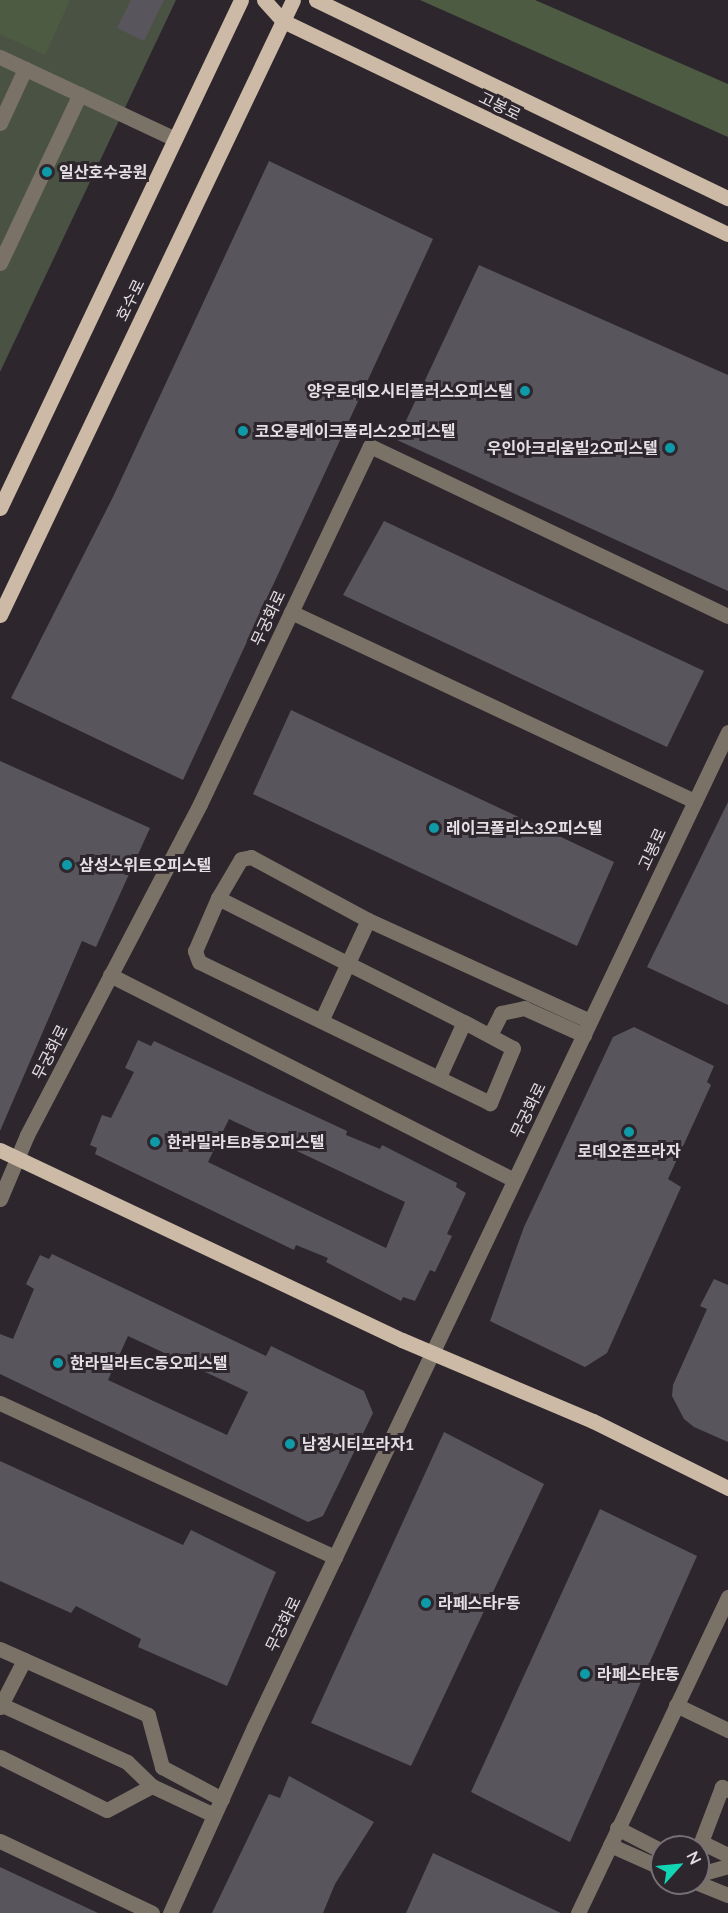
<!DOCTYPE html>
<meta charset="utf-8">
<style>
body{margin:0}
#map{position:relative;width:728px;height:1913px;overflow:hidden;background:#2d262d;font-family:Lato,"Noto Sans KR",sans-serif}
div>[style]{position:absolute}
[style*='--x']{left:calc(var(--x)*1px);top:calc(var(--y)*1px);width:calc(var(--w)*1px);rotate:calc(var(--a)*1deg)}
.green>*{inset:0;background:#4a5243}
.forest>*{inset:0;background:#4e5b43}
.building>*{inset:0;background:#59555d}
.minor>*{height:15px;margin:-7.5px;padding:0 7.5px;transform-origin:7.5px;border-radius:7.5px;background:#7a7267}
.major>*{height:15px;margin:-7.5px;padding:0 7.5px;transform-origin:7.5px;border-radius:7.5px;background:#ccbaa6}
.dots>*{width:16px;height:16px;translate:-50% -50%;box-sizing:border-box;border:3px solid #2d262d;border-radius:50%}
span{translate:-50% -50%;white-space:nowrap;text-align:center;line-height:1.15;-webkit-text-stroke:6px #2d262d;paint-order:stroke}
.street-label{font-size:16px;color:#e4dfe3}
.poi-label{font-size:16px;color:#e4dfe3;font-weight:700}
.left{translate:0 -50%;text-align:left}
.right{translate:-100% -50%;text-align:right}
.north{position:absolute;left:650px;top:1835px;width:60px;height:60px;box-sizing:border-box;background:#2d262d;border:2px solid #767076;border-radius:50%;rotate:63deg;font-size:16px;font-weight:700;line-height:24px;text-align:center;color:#e4dfe3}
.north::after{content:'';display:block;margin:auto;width:21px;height:27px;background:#12d5b4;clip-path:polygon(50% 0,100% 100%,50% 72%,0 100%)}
</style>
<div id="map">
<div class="green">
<div style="clip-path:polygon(0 0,176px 0,0 372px)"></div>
</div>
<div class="forest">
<div style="clip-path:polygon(0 0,70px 0,45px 55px,0 34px)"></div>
<div style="clip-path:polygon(420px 0,535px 0,728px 84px,728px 137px)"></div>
</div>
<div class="building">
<div style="clip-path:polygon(131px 0,164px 0,144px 41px,117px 28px)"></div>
<div style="clip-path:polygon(269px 161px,433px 239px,183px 780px,11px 698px,113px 497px)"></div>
<div style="clip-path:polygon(479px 265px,728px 375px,728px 591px,397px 440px)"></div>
<div style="clip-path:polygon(384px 521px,704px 671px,667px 747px,343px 595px)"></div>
<div style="clip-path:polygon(291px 710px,614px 862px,577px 946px,253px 794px)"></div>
<div style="clip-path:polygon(0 761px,150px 828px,96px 947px,82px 941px,0 1131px)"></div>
<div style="clip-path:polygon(728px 802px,728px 1005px,647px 967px)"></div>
<div style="clip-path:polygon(634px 1027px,714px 1066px,707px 1082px,711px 1085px,668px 1179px,681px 1187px,607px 1353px,585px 1367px,490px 1321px,524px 1227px,613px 1037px)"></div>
<div style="clip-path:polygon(evenodd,138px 1040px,151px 1046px,154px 1041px,347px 1131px,346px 1135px,380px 1149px,382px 1145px,457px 1183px,456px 1187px,466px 1193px,447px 1234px,452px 1236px,435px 1272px,430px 1270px,415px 1301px,403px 1297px,401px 1301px,326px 1262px,328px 1258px,296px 1245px,294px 1250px,95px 1154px,97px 1148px,90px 1145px,102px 1115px,111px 1118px,134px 1072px,125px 1068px,138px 1040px,229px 1119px,405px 1202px,386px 1248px,208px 1162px,229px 1119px)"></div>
<div style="clip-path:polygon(evenodd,52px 1254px,266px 1356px,271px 1346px,364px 1391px,373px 1413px,323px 1516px,308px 1522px,0 1374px,0 1334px,13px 1339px,34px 1289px,26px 1284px,40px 1255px,49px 1259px,52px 1254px,128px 1336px,248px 1392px,227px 1435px,108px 1380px,128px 1336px)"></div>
<div style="clip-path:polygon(714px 1279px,728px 1285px,728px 1442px,694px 1427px,684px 1419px,672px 1396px,673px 1385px,707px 1309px,700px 1306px)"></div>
<div style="clip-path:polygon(444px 1432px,544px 1484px,411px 1766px,311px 1723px)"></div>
<div style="clip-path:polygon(0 1461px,183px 1545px,191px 1530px,276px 1572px,227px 1686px,138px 1647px,141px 1639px,76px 1606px,71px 1613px,0 1581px)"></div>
<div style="clip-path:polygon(600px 1509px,697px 1556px,570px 1842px,471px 1792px)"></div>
<div style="clip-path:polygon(289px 1776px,374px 1822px,335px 1884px,323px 1913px,212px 1913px,269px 1794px,280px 1798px)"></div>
<div style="clip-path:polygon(433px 1853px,561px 1913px,406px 1913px)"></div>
<div style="clip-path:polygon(0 1867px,98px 1913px,0 1913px)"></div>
</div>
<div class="minor">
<div style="--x:0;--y:57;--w:193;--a:25.1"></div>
<div style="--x:0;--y:123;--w:60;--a:-65.2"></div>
<div style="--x:0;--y:263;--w:187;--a:-64.7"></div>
<div style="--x:291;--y:612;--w:446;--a:25.1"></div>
<div style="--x:218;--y:898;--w:275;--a:26.8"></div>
<div style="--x:110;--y:975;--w:453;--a:26.9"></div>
<div style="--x:322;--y:1019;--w:109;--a:-65.1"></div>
<div style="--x:490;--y:1035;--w:25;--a:-63"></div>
<div style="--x:501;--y:1013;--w:24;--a:-12"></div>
<div style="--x:524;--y:1008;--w:66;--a:24.2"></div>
<div style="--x:439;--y:1077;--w:60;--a:-65.6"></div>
<div style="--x:464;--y:1022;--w:55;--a:28"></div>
<div style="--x:513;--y:1048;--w:60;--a:112.7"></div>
<div style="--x:490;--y:1103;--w:323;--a:-154.1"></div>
<div style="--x:199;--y:962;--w:12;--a:-110"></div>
<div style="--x:195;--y:951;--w:58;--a:-66.5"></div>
<div style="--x:218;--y:898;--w:45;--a:-59.5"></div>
<div style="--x:241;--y:859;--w:10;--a:-11"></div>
<div style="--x:251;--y:857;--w:133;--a:28.3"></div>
<div style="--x:368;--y:920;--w:244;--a:24.5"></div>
<div style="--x:0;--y:1199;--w:69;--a:-67.1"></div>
<div style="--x:27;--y:1135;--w:373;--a:-62.4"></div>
<div style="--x:200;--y:804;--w:396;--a:-64.6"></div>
<div style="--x:370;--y:446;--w:396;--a:25.4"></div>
<div style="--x:0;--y:1403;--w:369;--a:24.7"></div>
<div style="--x:0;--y:1649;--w:162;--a:24"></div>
<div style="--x:148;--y:1715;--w:54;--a:74.9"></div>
<div style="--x:162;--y:1767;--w:68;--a:28.1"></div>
<div style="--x:0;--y:1704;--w:140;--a:24.5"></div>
<div style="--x:127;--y:1762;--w:35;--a:44"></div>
<div style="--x:676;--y:1705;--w:58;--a:25.7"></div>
<div style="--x:0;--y:1707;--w:53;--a:-62.9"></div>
<div style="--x:0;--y:1757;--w:119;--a:26.4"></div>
<div style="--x:107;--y:1810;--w:51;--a:-28.1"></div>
<div style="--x:152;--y:1786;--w:68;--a:25.1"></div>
<div style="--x:728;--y:1790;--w:7;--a:-153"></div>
<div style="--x:722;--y:1787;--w:59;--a:110.9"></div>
<div style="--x:701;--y:1842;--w:30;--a:26"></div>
<div style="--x:617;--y:1828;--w:51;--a:27.1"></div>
<div style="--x:0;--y:1841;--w:168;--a:25.3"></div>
<div style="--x:610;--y:1845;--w:57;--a:23.9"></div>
<div style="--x:698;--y:1867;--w:10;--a:29"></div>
<div style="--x:707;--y:1872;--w:22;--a:-16"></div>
<div style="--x:698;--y:1883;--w:32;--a:22"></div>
<div style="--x:170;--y:1913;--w:204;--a:-65.7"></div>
<div style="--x:254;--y:1727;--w:1102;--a:-64.53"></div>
<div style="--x:578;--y:1913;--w:350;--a:-64.6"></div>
</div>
<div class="major">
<div style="--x:264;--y:0;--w:28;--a:48"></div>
<div style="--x:283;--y:21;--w:493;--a:25.6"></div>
<div style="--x:316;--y:0;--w:457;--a:25.7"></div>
<div style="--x:0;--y:508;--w:562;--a:-64.62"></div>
<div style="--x:0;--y:615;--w:681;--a:-64.53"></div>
<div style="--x:0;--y:1150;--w:445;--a:25.3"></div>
<div style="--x:402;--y:1340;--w:207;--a:23"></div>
<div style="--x:593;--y:1421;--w:151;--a:26.4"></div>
</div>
<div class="dots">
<div style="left:47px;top:172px;background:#0f9aa8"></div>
<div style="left:525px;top:391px;background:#0f9aa8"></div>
<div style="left:243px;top:431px;background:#0f9aa8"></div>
<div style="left:670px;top:448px;background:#0f9aa8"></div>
<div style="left:434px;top:828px;background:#0f9aa8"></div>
<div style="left:67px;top:865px;background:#0f9aa8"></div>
<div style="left:629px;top:1132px;background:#0f9aa8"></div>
<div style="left:155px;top:1142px;background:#0f9aa8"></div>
<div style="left:58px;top:1363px;background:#0f9aa8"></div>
<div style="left:290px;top:1444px;background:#0f9aa8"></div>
<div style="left:426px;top:1603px;background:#0f9aa8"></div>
<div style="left:585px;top:1674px;background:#0f9aa8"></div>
</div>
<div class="street-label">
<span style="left:500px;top:106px;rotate:26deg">고봉로</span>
<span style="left:130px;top:300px;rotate:-64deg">호수로</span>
<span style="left:268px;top:618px;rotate:-65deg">무궁화로</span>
<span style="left:652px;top:849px;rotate:-65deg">고봉로</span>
<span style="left:50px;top:1052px;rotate:-63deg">무궁화로</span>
<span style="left:528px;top:1110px;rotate:-64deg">무궁화로</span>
<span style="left:283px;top:1624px;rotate:-64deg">무궁화로</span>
</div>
<div class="poi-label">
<span class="left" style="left:59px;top:172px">일산호수공원</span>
<span class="right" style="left:513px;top:391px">양우로데오시티플러스오피스텔</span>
<span class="left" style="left:255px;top:431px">코오롱레이크폴리스2오피스텔</span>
<span class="right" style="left:658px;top:448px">우인아크리움빌2오피스텔</span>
<span class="left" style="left:446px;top:828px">레이크폴리스3오피스텔</span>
<span class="left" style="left:79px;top:865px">삼성스위트오피스텔</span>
<span class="left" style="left:167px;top:1142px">한라밀라트B동오피스텔</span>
<span style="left:629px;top:1151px">로데오존프라자</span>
<span class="left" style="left:70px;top:1363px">한라밀라트C동오피스텔</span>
<span class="left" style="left:302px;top:1444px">남정시티프라자1</span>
<span class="left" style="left:438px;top:1603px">라페스타F동</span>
<span class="left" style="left:597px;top:1674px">라페스타E동</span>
</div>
<div class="north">N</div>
</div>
